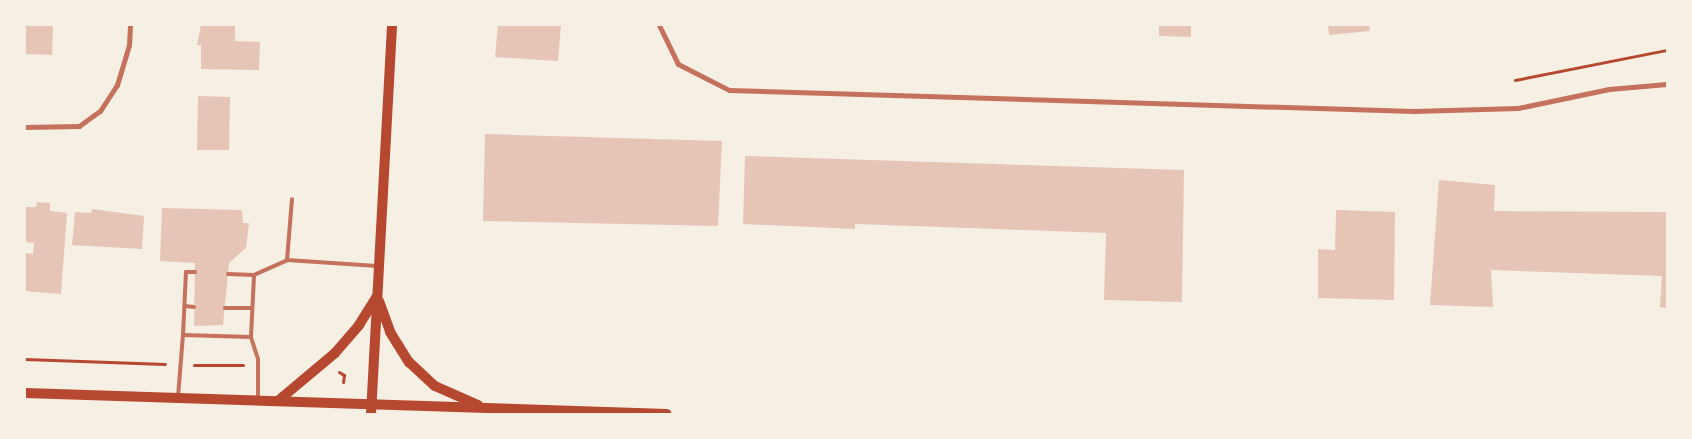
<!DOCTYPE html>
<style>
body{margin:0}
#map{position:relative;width:1692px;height:439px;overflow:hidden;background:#f6efe4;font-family:"Times New Roman",serif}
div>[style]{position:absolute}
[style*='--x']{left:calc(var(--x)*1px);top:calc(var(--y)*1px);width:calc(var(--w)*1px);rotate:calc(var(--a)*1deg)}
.building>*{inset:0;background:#e6c5b7}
.path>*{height:3px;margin:-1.5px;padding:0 1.5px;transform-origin:1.5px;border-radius:1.5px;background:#b5482f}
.service>*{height:4px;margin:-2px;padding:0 2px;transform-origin:2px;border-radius:2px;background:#c5725c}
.minor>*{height:5px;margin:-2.5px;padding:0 2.5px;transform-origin:2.5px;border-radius:2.5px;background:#c5725c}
.secondary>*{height:10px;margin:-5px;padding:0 5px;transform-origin:5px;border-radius:5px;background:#b5482f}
span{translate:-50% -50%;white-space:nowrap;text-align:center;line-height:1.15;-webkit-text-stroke:4.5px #f6efe4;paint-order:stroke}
.frame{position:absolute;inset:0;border:26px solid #f6efe4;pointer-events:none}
</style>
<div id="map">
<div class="building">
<div style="clip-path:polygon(25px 25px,53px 25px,52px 55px,25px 54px)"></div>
<div style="clip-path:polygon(201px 25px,235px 25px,235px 41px,260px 42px,259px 70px,201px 69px,201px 45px,197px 45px)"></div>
<div style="clip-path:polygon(498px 25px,561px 25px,558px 61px,495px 57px)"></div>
<div style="clip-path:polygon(1159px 25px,1191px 25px,1191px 37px,1159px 36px)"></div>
<div style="clip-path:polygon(1328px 25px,1369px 25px,1370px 31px,1329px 35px)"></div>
<div style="clip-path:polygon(198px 96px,230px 97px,229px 150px,197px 150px)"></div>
<div style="clip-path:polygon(485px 134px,722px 141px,718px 226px,483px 221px)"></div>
<div style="clip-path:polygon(745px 156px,1184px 170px,1182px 302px,1104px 300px,1106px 233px,855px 224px,855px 229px,743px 224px)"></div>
<div style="clip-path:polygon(1439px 180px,1495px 185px,1494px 211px,1667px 212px,1667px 308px,1660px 307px,1662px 276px,1491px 270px,1493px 307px,1430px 305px)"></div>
<div style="clip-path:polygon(37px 202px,50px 203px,50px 211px,67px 213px,61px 294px,25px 291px,25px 253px,33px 254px,34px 243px,25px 242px,25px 207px,36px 207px)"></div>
<div style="clip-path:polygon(162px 208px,242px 210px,243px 223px,249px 223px,246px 248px,229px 263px,223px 325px,194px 326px,195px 263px,160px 261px)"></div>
<div style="clip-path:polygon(92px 209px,144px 216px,142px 249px,72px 245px,75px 212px,91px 213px)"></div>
<div style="clip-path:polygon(1336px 210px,1395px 212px,1394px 300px,1318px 298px,1318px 249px,1335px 250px)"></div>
</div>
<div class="path">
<div style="--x:1515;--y:80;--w:155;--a:-11.2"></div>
<div style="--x:25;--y:359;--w:140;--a:2"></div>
<div style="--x:194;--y:365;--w:49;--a:0"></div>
<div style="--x:339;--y:372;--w:6;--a:31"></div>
<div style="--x:344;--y:375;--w:7;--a:98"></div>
</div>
<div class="service">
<div style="--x:287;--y:260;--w:61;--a:-85.3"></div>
<div style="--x:228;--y:274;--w:26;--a:2"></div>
<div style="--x:185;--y:306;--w:9;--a:6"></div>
<div style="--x:225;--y:308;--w:27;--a:0"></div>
<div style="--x:183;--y:335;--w:63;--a:-87.3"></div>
<div style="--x:186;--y:272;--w:9;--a:0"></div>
<div style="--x:178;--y:397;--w:62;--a:-85.4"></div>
<div style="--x:183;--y:335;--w:68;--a:1.7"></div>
<div style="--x:258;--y:400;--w:41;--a:-90"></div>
<div style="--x:258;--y:359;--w:23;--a:-108"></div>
<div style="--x:251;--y:337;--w:62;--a:-87.2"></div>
<div style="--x:254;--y:275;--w:36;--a:-24"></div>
<div style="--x:287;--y:260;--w:90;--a:3.8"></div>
</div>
<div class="minor">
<div style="--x:659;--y:25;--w:43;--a:64"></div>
<div style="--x:678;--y:64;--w:57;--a:27"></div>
<div style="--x:729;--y:90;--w:685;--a:1.76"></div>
<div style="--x:1414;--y:111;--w:104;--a:-1.7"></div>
<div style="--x:1518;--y:108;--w:93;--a:-11.8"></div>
<div style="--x:1609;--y:89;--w:58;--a:-4.9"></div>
<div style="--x:25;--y:127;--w:54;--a:-1.1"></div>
<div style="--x:79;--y:126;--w:26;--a:-36"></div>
<div style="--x:100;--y:111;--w:31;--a:-57"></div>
<div style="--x:117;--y:85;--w:42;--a:-73.3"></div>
<div style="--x:129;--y:45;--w:20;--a:-87"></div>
</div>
<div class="secondary">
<div style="--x:379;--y:301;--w:33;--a:70"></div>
<div style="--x:390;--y:332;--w:36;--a:58"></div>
<div style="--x:409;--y:362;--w:35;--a:43"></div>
<div style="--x:435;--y:386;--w:47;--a:23.8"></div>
<div style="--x:25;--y:393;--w:642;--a:1.87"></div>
<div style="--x:279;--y:400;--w:73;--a:-40"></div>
<div style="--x:335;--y:353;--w:37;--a:-49"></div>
<div style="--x:359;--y:325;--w:34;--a:-58"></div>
<div style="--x:371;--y:414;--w:390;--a:-86.9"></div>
</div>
<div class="frame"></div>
</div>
